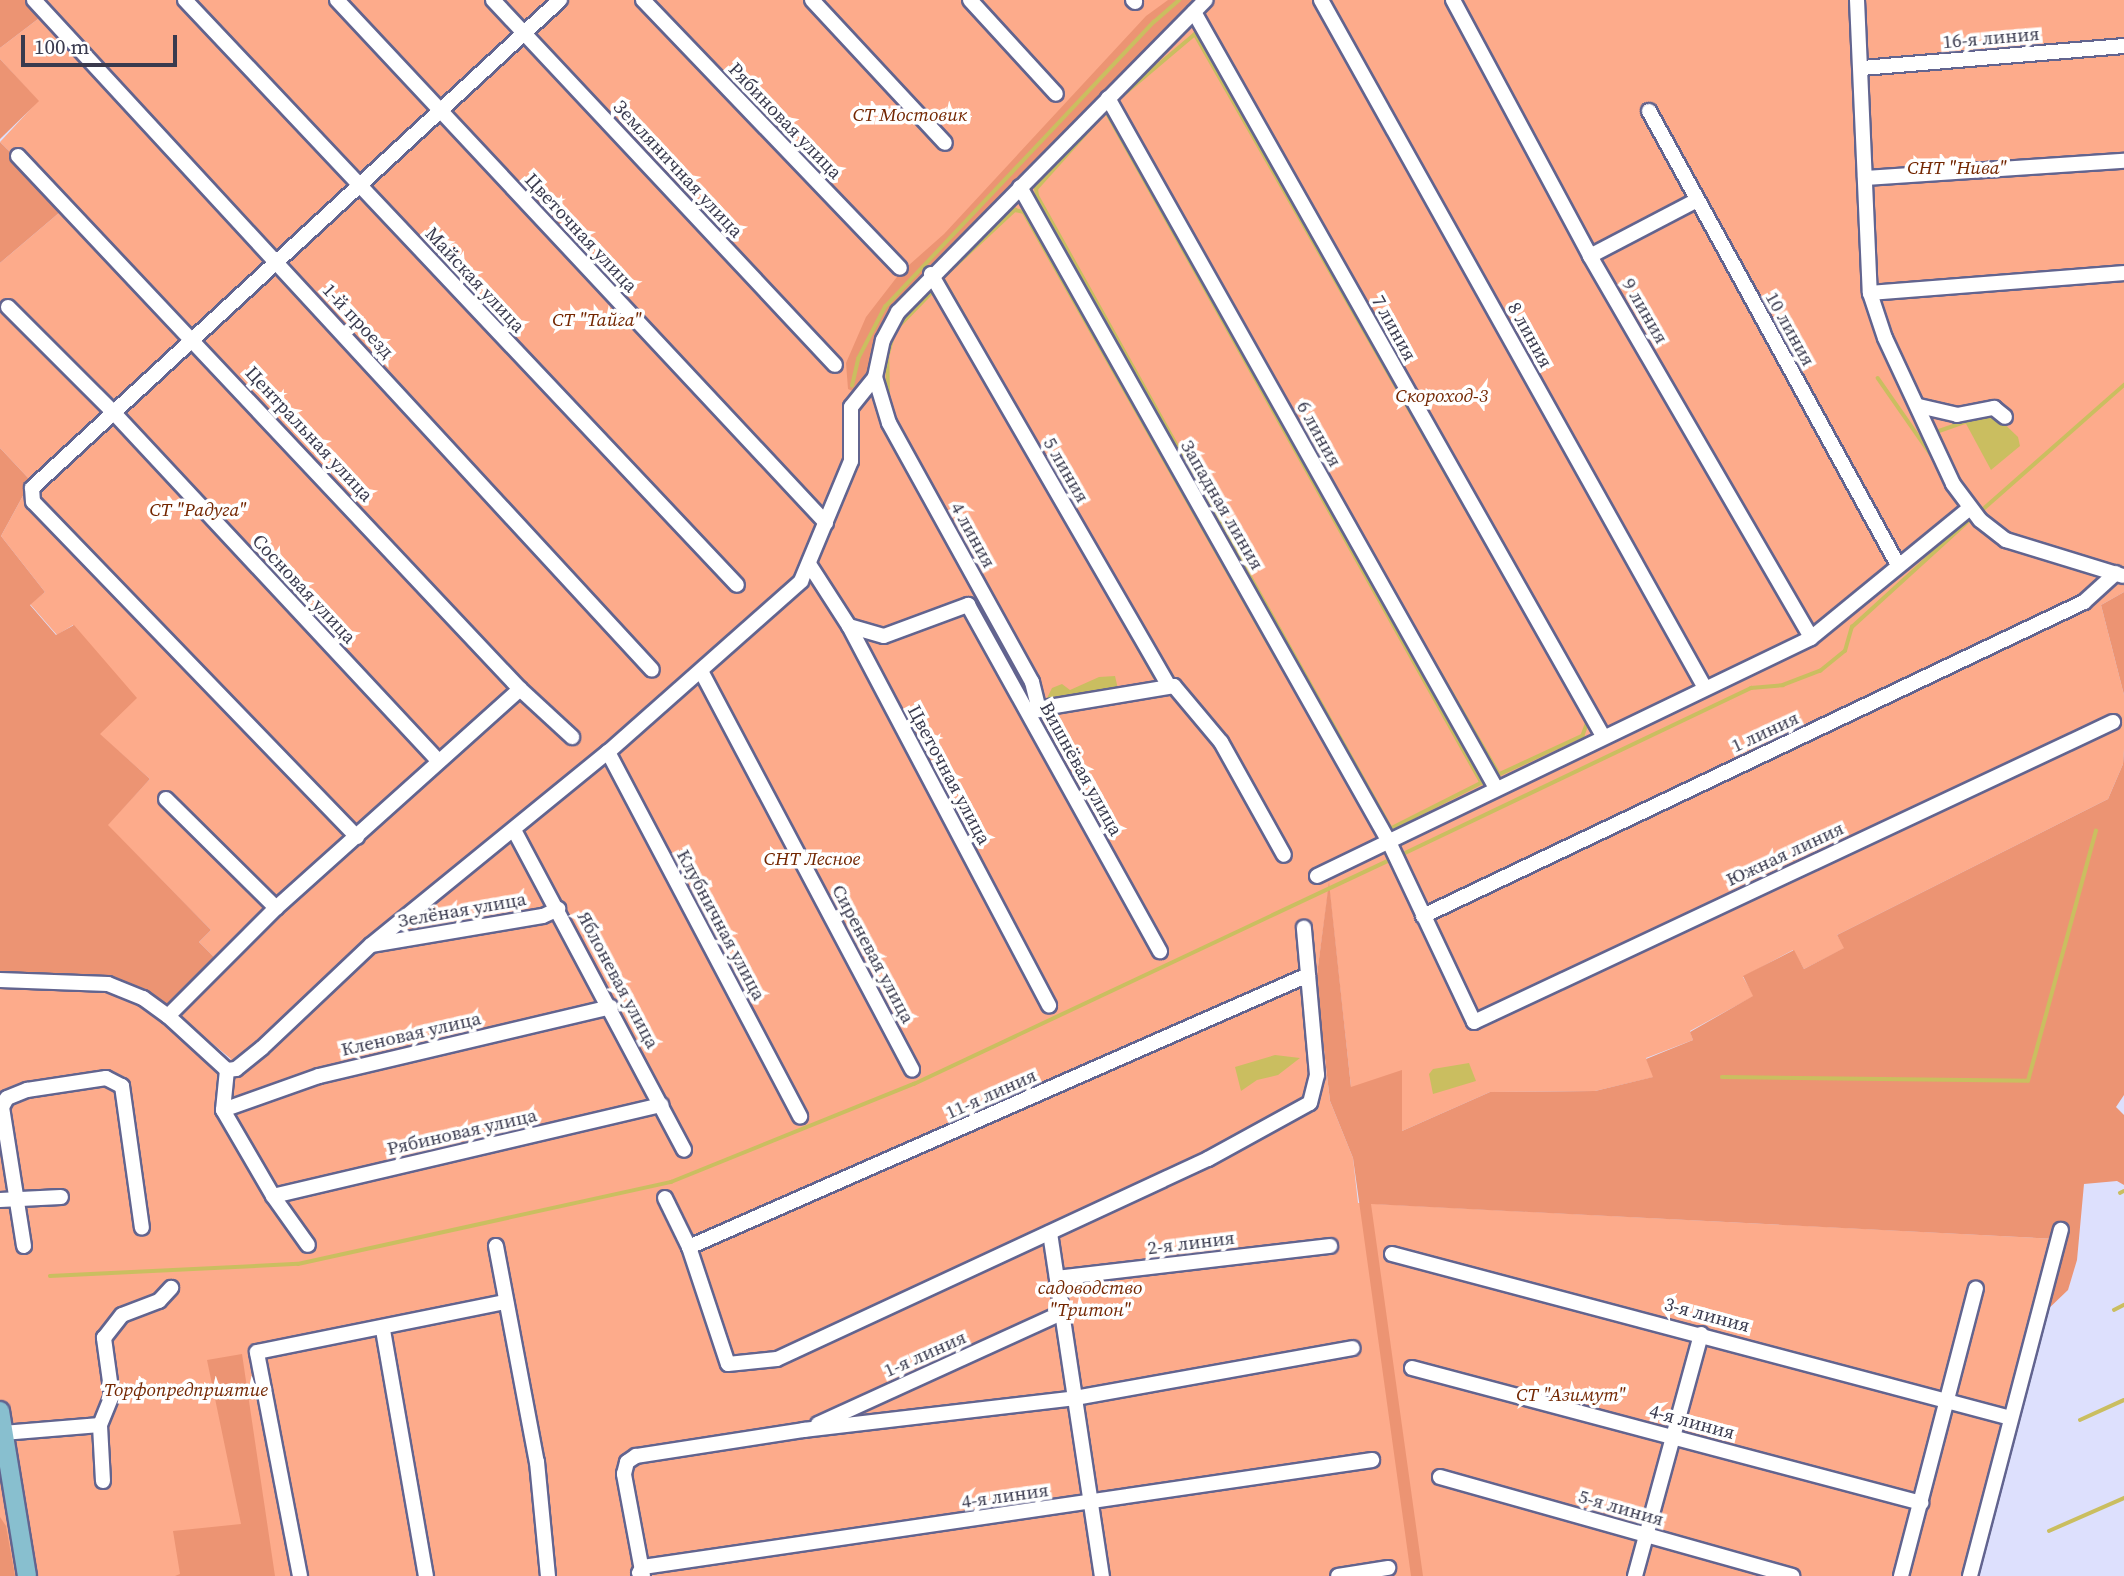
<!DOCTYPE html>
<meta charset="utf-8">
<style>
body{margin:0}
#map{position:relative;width:2124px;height:1576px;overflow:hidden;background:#dde0fd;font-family:"Source Serif 4",serif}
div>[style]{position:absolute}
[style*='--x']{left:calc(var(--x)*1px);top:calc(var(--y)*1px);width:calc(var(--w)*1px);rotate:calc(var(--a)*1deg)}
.green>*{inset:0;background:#fdab8b}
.forest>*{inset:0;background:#ec9473}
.water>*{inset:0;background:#cabe60}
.stream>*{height:3.5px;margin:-1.75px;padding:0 1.75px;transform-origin:1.75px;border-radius:1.75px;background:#cabe60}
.roads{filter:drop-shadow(2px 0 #62648f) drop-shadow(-2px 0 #62648f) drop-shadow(0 2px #62648f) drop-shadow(0 -2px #62648f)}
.minor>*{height:14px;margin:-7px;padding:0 7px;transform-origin:7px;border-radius:7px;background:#fff}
.major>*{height:18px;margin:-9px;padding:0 9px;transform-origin:9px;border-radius:9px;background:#88bfcf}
span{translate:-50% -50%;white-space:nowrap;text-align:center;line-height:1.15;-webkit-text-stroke:7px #fff;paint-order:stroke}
.street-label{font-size:19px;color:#393a4e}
.park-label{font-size:19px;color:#732600;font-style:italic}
.scale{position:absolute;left:21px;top:35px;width:156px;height:32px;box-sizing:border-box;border:4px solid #393a4e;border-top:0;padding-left:9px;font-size:21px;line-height:24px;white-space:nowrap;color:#393a4e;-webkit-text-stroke:5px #fff;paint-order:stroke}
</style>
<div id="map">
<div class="green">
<div style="clip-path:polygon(27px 0,2124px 0,2124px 592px,2101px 605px,2124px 695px,2124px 749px,2123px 764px,2108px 799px,1837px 935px,1845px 948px,1804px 969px,1793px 950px,1743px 977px,1754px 996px,1690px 1031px,1693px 1040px,1646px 1058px,1654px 1077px,1595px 1091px,1490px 1092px,1402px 1131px,1351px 1087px,1329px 886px,1316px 982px,1330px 1101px,1353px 1158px,1358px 1203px,2058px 1239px,1970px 1576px,0 1576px,0 984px,104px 988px,127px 996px,172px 1025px,222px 1067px,231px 1059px,171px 1009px,220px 963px,199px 942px,211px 930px,107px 825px,150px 779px,99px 734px,73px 625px,57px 635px,30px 604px,45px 592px,1px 536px,31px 481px,0 448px,0 263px,66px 207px,0 142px,38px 101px,0 59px,0 48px,42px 16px)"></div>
</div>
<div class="forest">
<div style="clip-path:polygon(0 0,27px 0,42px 16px,0 48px)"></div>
<div style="clip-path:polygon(1168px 0,1198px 0,903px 297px,873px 352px,869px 375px,855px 392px,848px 389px,846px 363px,866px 317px,900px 273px,944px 234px,1146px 16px)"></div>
<div style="clip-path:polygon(0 59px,39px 101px,0 139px)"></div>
<div style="clip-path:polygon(0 142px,66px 207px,0 263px)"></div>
<div style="clip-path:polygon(0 448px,31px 481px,1px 536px,45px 592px,30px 605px,56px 635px,74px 625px,137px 698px,100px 734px,150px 779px,108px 825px,211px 930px,199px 942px,221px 964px,171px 1009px,105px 976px,55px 978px,0 971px)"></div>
<div style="clip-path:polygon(2124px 592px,2124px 695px,2101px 605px)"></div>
<div style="clip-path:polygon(2124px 749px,2124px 1095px,2116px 1107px,2124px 1115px,2124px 1185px,2117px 1181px,2084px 1184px,2077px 1260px,2068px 1290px,2045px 1312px,2058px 1239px,1371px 1204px,1423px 1576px,1411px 1576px,1353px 1158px,1330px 1101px,1316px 982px,1329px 882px,1351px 1087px,1402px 1070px,1402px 1131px,1490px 1092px,1595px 1091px,1653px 1077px,1646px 1059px,1693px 1040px,1690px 1032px,1753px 996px,1743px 976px,1794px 950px,1804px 969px,1844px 948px,1837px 935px,2108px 799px,2123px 764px)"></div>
<div style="clip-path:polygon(242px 1354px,275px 1576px,175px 1576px,180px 1574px,173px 1531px,241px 1524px,207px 1360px)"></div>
<div style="clip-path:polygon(0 1517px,6px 1526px,15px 1576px,0 1576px)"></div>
</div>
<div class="water">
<div style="clip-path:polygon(1991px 411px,2018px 437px,2020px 446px,1991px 470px,1964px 420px)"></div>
<div style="clip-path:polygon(1115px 676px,1118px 689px,1048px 704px,1046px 700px,1052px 688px,1062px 684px,1070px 690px,1099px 677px)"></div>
<div style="clip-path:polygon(1275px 1055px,1300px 1058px,1278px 1075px,1257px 1080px,1241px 1091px,1235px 1067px)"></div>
<div style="clip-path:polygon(1469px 1063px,1476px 1081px,1433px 1094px,1429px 1074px,1433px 1069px)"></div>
</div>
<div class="stream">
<div style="--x:1195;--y:34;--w:792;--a:60.26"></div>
<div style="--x:1588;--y:722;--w:15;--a:110"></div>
<div style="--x:1583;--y:736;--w:93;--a:155.1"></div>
<div style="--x:1499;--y:775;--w:387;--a:-120.1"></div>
<div style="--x:1305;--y:440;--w:389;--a:-118.9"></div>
<div style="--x:1117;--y:100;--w:102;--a:-40.2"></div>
<div style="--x:1106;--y:111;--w:770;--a:60.77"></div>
<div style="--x:1482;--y:783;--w:102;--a:153.2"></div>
<div style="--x:1391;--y:829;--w:725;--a:-119.22"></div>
<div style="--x:1037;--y:196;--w:7;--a:-98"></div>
<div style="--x:1036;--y:189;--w:105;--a:-48.1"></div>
<div style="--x:899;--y:326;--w:52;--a:-45.8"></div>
<div style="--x:993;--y:367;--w:103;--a:-119.8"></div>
<div style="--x:942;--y:278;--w:100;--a:-43"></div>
<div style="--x:1015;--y:210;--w:9;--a:13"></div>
<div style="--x:1024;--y:212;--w:523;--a:60.45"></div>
<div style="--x:1878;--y:378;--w:96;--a:55.2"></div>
<div style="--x:852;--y:386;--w:28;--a:-77"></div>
<div style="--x:858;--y:359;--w:59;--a:-62.6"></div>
<div style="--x:885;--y:307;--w:392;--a:-46.7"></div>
<div style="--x:1154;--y:22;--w:33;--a:-41"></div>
<div style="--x:888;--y:397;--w:39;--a:-91"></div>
<div style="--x:887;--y:358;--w:24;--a:-75"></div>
<div style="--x:1939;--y:431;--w:28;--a:-19"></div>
<div style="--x:1980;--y:512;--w:192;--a:-41.4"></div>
<div style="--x:1115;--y:606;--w:81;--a:60.6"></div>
<div style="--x:1401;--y:855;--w:388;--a:-25.5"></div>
<div style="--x:1751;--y:688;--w:32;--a:-5"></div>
<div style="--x:1783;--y:685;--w:40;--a:-21"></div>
<div style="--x:1820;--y:671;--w:32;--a:-39"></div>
<div style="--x:1845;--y:651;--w:25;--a:-74"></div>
<div style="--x:1852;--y:627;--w:165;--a:-42.3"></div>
<div style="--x:1722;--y:1077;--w:306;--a:0.7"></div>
<div style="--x:2028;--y:1081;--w:259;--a:-74.8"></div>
<div style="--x:2120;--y:1193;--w:4;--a:-27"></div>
<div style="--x:50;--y:1276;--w:248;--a:-2.8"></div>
<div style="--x:298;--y:1264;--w:382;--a:-12.4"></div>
<div style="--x:671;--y:1182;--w:262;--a:-22"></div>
<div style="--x:914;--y:1084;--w:531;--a:-25.21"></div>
<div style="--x:2114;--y:1310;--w:11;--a:-27"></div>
<div style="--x:2080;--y:1420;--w:48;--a:-24.4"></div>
<div style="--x:2049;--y:1531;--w:82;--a:-23.7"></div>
</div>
<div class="roads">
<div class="minor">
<div style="--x:34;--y:0;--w:911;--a:47.31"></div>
<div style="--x:185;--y:0;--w:804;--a:46.66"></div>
<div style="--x:337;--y:0;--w:716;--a:46.92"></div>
<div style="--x:493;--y:0;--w:500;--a:46.86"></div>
<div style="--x:643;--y:0;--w:371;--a:46.2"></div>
<div style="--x:812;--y:0;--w:195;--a:47.1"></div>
<div style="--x:970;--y:0;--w:127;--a:47.5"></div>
<div style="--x:1133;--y:0;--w:3;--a:45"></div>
<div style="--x:1321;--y:0;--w:788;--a:60.83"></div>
<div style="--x:1453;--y:0;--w:290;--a:61.8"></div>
<div style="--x:1590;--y:256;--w:441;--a:59.9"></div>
<div style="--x:1857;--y:0;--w:293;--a:87.5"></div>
<div style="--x:1870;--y:293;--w:47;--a:71.6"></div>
<div style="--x:1885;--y:338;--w:161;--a:65"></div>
<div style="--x:1953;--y:484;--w:45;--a:53.1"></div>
<div style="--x:1980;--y:520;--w:33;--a:38"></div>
<div style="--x:2006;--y:540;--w:122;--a:17.1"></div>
<div style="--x:1194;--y:12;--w:832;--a:60.54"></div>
<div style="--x:1862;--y:68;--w:263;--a:-4.8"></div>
<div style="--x:1108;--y:98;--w:792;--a:60.65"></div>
<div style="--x:1649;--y:111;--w:518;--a:61.26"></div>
<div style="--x:18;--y:156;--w:732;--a:46.72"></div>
<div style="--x:520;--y:689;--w:71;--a:42.7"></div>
<div style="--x:1865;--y:178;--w:260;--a:-3.8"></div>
<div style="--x:1020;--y:187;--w:752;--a:60.6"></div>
<div style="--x:1389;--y:842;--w:199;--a:64.7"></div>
<div style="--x:1474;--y:1022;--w:706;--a:-25.15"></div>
<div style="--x:1590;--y:256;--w:121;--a:-27.6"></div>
<div style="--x:931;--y:274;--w:474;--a:60"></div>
<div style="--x:1870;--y:293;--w:255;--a:-4.5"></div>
<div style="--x:8;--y:307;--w:150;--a:45"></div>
<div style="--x:114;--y:413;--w:475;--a:47"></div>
<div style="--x:875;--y:377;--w:48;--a:73.1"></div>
<div style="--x:889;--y:423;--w:296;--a:61.1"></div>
<div style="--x:1032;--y:682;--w:29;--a:76"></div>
<div style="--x:1919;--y:406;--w:39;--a:13"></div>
<div style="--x:1957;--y:415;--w:38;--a:-11"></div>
<div style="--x:1994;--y:408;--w:14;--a:39"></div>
<div style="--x:809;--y:564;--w:74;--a:57.2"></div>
<div style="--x:849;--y:626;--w:429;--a:62.2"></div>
<div style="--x:849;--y:626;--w:36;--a:16"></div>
<div style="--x:884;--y:636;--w:90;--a:-20.3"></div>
<div style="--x:968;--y:605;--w:396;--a:61"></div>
<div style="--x:701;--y:671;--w:451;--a:62.1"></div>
<div style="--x:1031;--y:710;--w:145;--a:-9.5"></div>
<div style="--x:1174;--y:686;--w:73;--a:50"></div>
<div style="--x:1221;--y:742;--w:129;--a:60.9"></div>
<div style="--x:608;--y:752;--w:412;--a:62.2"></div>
<div style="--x:166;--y:799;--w:155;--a:44.7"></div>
<div style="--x:514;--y:830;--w:362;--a:62"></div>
<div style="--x:357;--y:837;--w:466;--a:-134"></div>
<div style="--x:33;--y:502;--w:14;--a:-94"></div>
<div style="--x:32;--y:488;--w:719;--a:-42.75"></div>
<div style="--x:1317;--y:876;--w:548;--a:-25.72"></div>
<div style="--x:1811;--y:638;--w:205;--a:-39.3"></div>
<div style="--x:1423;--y:916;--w:732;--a:-25.41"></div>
<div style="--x:2084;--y:602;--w:43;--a:-42.2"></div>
<div style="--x:371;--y:945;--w:174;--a:-9.6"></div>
<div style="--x:543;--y:916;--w:17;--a:-25"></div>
<div style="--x:0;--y:980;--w:108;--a:2.1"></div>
<div style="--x:108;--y:984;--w:38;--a:22"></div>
<div style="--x:143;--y:998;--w:31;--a:36"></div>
<div style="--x:168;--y:1016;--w:80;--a:42.5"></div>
<div style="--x:227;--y:1070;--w:9;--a:-6"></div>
<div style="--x:236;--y:1069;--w:33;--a:-39"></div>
<div style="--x:262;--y:1048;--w:150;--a:-43.4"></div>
<div style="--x:371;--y:945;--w:306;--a:-39.2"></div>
<div style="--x:608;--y:752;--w:258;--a:-41.5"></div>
<div style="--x:801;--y:581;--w:130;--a:-67.4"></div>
<div style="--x:851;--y:461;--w:54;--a:-90"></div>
<div style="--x:851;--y:407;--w:38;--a:-51"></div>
<div style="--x:875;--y:377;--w:38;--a:-78"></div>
<div style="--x:883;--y:340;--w:32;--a:-62"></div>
<div style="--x:898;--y:312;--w:438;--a:-45.4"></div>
<div style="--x:168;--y:1016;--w:153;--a:-45"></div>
<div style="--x:276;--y:908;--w:328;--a:-41.9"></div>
<div style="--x:227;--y:1070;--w:40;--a:95.7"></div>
<div style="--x:223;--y:1110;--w:99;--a:59.8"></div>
<div style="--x:273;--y:1196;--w:60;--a:54.5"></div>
<div style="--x:223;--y:1110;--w:102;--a:-19.5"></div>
<div style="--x:319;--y:1076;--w:300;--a:-13.3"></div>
<div style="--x:273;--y:1196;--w:399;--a:-13.2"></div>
<div style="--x:665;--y:1198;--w:55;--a:63.9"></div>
<div style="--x:689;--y:1247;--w:123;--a:71.6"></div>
<div style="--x:728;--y:1364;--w:49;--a:-5.8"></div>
<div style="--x:777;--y:1359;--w:475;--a:-24.9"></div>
<div style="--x:1208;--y:1159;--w:116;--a:-28.8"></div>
<div style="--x:1310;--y:1103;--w:29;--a:-76"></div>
<div style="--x:1317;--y:1075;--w:148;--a:-95.1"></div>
<div style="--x:0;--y:1200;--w:61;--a:-2.8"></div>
<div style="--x:1050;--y:1233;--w:347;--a:81.4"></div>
<div style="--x:24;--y:1246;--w:141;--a:-99"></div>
<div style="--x:2;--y:1107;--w:10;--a:-61"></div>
<div style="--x:7;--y:1098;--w:22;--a:-22"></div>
<div style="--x:27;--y:1090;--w:80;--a:-8.6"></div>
<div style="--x:106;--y:1078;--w:18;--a:27"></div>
<div style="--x:122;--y:1086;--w:143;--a:82"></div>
<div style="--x:496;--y:1246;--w:220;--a:79.3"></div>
<div style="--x:537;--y:1462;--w:115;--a:84.5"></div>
<div style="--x:689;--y:1247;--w:676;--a:-23.72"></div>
<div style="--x:1392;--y:1254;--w:640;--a:14.84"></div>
<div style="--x:1057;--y:1278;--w:275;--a:-6.7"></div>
<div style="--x:383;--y:1330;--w:250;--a:80.1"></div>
<div style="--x:1412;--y:1368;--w:527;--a:14.85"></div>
<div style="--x:818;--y:1424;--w:268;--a:-24.5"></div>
<div style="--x:3;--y:1433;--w:97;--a:-4.7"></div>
<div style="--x:1440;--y:1477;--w:366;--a:15.7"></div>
<div style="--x:103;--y:1481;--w:56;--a:-93.1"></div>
<div style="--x:100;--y:1425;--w:31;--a:-68"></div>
<div style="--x:112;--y:1396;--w:59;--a:-97.9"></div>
<div style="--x:104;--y:1338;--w:29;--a:-52"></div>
<div style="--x:122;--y:1315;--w:40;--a:-21"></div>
<div style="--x:159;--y:1301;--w:18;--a:-47"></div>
<div style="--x:639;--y:1573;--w:7;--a:-56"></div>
<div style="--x:643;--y:1567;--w:737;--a:-8.35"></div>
<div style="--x:300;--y:1576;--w:228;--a:-100.9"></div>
<div style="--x:257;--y:1352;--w:254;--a:-11.4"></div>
<div style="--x:643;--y:1576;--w:104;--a:-100.6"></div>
<div style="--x:624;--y:1474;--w:12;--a:-76"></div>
<div style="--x:627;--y:1462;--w:11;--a:-34"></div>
<div style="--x:636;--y:1456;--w:170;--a:-8.8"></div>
<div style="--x:804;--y:1430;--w:273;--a:-6.7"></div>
<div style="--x:1075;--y:1398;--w:282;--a:-10.2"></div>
<div style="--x:1338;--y:1576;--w:51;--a:-9.1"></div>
<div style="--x:1635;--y:1576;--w:251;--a:-74.7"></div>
<div style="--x:1901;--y:1576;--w:297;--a:-75.4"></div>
<div style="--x:1970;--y:1576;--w:358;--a:-75.3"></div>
</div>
<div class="major">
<div style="--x:0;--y:1411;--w:167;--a:80.7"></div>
</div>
</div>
<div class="street-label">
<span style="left:1991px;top:38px;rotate:-5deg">16-я линия</span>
<span style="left:785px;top:121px;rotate:46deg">Рябиновая улица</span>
<span style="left:678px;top:169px;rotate:47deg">Земляничная улица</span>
<span style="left:581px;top:233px;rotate:47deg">Цветочная улица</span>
<span style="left:475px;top:280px;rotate:47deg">Майская улица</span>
<span style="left:1645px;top:311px;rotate:60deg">9 линия</span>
<span style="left:358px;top:321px;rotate:47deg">1-й проезд</span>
<span style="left:1394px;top:328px;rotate:61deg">7 линия</span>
<span style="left:1790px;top:329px;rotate:61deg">10 линия</span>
<span style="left:1530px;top:335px;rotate:61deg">8 линия</span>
<span style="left:309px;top:434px;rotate:47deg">Центральная улица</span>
<span style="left:1319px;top:434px;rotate:61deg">6 линия</span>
<span style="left:1066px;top:470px;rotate:60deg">5 линия</span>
<span style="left:1222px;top:505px;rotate:60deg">Западная линия</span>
<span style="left:973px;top:535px;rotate:61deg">4 линия</span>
<span style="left:304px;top:589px;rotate:47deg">Сосновая улица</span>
<span style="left:1765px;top:732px;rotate:-25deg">1 линия</span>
<span style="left:1081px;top:769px;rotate:61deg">Вишнёвая улица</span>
<span style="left:949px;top:775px;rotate:62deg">Цветочная улица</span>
<span style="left:1785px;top:854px;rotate:-25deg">Южная линия</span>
<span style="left:462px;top:910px;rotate:-10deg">Зелёная улица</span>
<span style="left:721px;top:925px;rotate:62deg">Клубничная улица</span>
<span style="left:873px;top:954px;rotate:62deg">Сиреневая улица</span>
<span style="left:618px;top:980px;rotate:62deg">Яблоневая улица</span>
<span style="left:411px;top:1034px;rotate:-13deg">Кленовая улица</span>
<span style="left:991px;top:1094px;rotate:-24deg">11-я линия</span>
<span style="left:462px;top:1132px;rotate:-13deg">Рябиновая улица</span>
<span style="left:1191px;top:1243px;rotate:-7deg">2-я линия</span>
<span style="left:1707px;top:1315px;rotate:15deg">3-я линия</span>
<span style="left:925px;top:1354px;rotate:-24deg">1-я линия</span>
<span style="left:1692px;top:1422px;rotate:15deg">4-я линия</span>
<span style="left:1005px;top:1496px;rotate:-8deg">4-я линия</span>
<span style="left:1621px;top:1508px;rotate:16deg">5-я линия</span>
</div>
<div class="park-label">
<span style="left:910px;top:115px">СТ Мостовик</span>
<span style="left:1957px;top:168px">СНТ "Нива"</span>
<span style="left:597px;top:320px">СТ "Тайга"</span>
<span style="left:1442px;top:396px">Скороход-3</span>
<span style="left:198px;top:510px">СТ "Радуга"</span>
<span style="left:812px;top:859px">СНТ Лесное</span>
<span style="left:1090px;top:1299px">садоводство<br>"Тритон"</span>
<span style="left:186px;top:1390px">Торфопредприятие</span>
<span style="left:1571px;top:1395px">СТ "Азимут"</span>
</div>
<div class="scale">100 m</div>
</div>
